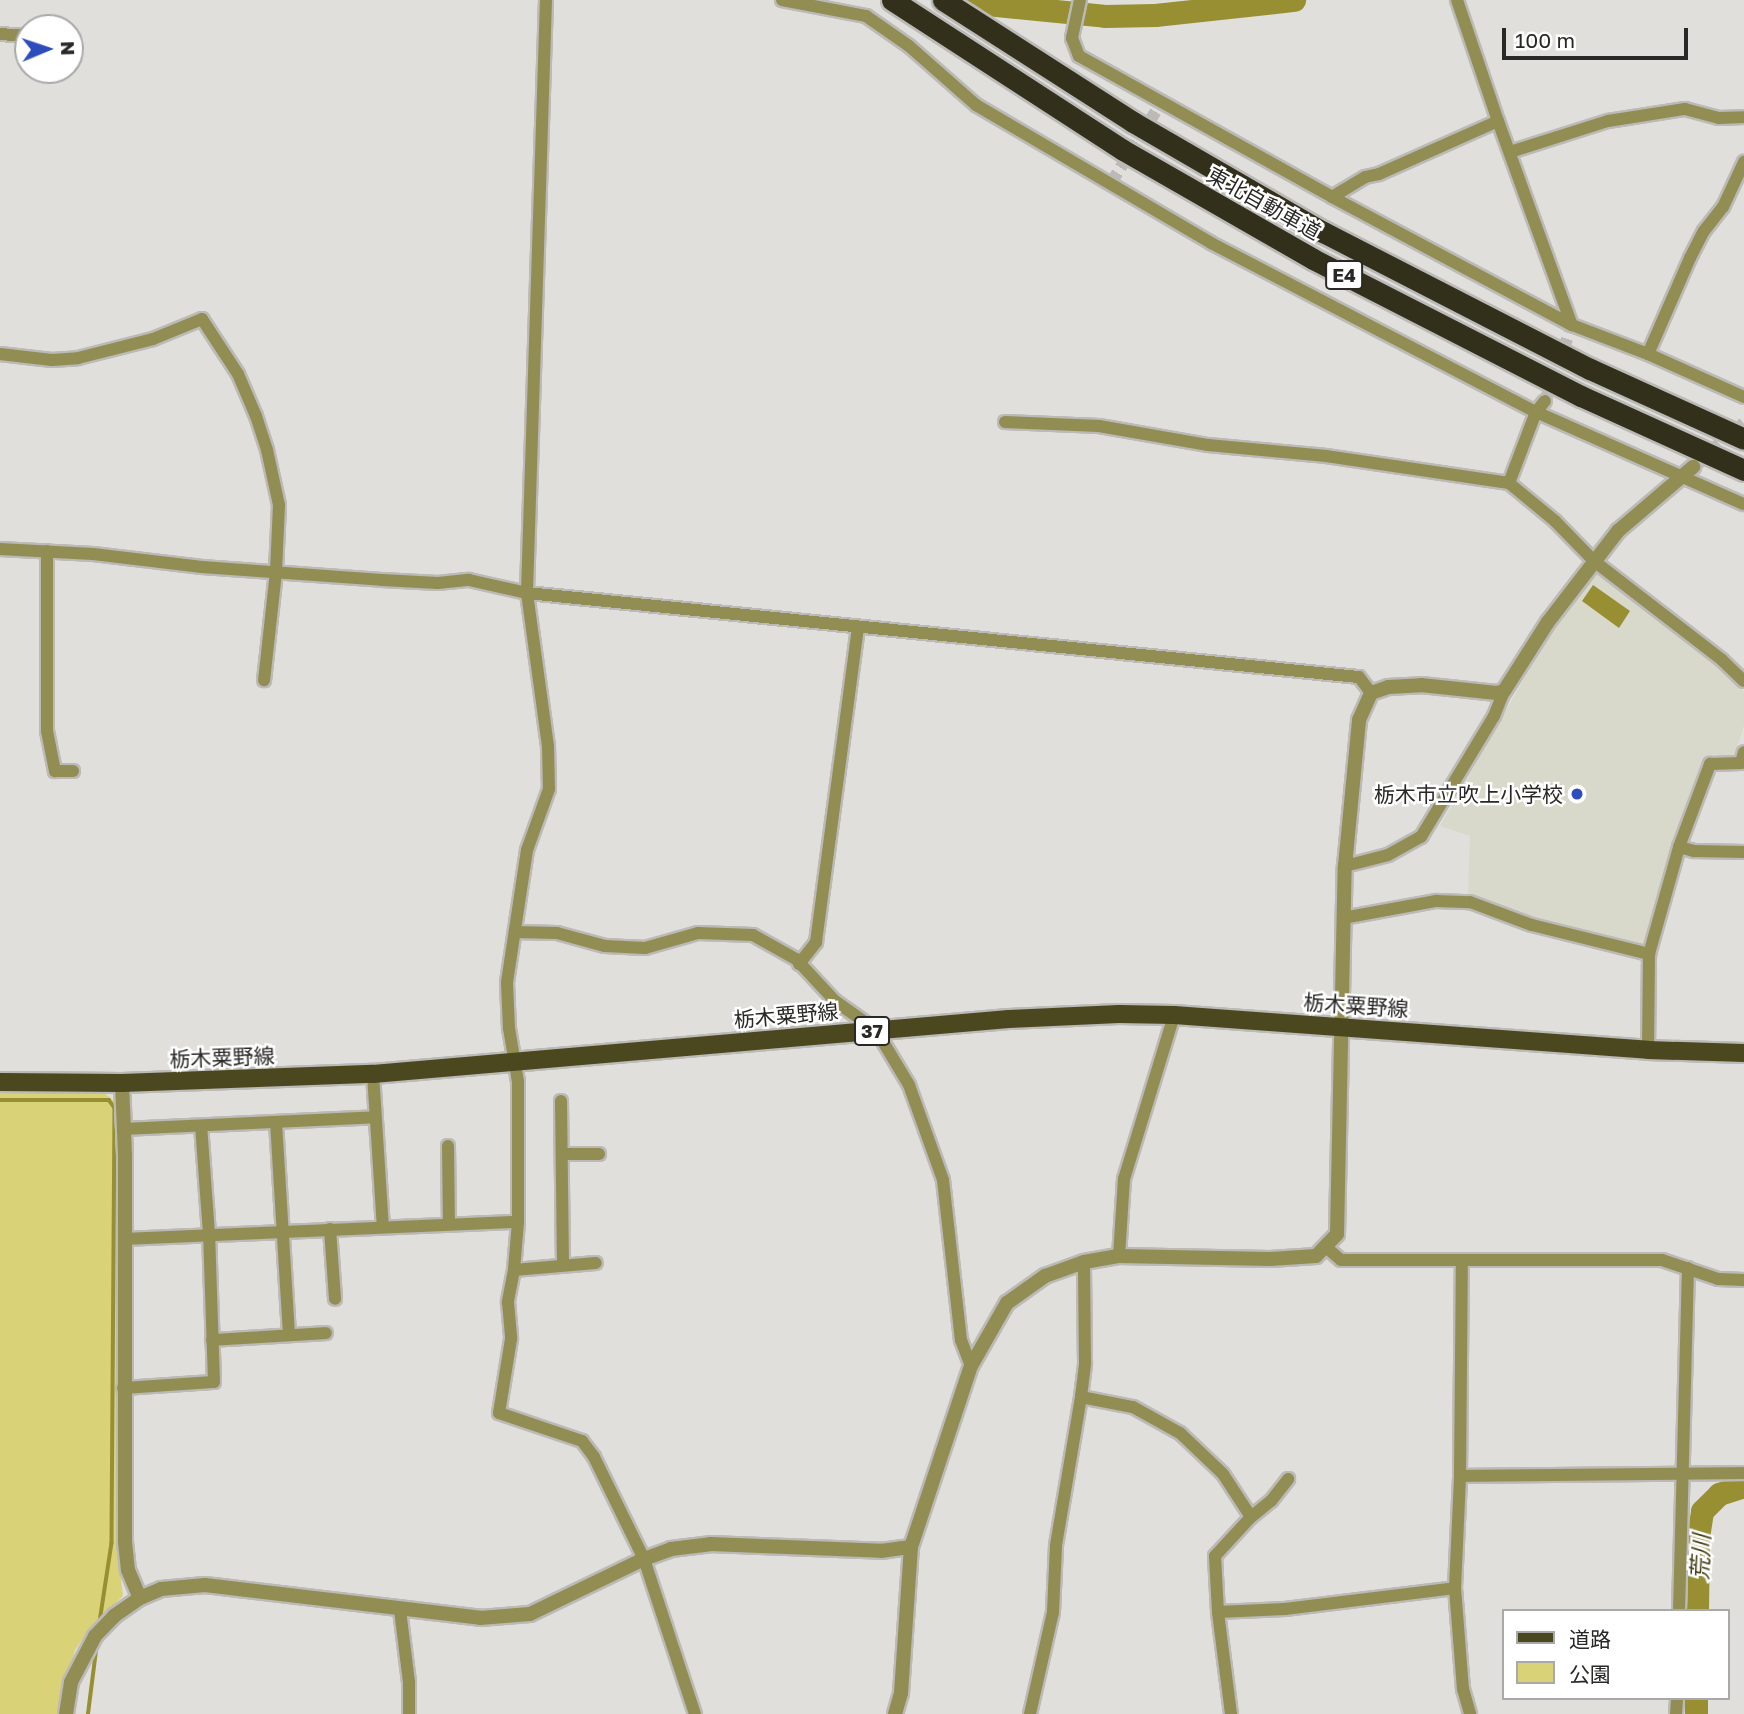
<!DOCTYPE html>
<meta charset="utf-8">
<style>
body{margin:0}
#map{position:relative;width:1744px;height:1714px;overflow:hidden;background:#e0dfdb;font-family:"Golos Text","Noto Sans JP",sans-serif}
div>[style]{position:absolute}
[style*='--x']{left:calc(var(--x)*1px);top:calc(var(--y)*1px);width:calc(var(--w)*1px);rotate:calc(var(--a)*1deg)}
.built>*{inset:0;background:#d8d8cb}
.green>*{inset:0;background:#d9d277}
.water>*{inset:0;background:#978f31}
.stream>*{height:3.5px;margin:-1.75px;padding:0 1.75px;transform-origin:1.75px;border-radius:1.75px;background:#978f31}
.river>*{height:23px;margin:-11.5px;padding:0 11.5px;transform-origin:11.5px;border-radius:11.5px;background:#978f31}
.minor-tunnel>*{height:12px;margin-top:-6px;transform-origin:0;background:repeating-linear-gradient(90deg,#bbbab7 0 12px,transparent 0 18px)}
.tertiary-tunnel>*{height:14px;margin-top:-7px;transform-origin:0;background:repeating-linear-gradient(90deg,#bbbab7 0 14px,transparent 0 21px)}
.roads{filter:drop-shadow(2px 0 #bbbab7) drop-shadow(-2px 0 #bbbab7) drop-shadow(0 2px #bbbab7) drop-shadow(0 -2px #bbbab7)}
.minor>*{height:12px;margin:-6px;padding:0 6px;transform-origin:6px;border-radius:6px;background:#928d53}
.tertiary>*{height:14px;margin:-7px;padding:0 7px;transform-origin:7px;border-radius:7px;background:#928d53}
.primary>*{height:18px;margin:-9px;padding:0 9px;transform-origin:9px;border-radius:9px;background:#4b4820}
.motorway>*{height:21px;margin:-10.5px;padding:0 10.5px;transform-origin:10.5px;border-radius:10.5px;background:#32301b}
.dots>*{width:19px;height:19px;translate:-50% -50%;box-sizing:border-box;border:4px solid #fff;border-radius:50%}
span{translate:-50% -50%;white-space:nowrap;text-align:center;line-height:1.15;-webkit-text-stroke:5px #fff;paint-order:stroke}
.shield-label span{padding:2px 5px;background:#fff;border:2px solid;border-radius:5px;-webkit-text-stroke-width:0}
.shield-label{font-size:19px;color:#292827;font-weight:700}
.street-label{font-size:21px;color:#292827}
.poi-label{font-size:21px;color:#292827}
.right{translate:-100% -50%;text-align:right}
.water-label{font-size:23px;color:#413e17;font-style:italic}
.legend{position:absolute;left:1502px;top:1609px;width:228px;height:91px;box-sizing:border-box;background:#fff;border:2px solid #a9a9a9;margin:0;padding:9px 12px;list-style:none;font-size:21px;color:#292827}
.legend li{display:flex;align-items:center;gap:14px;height:35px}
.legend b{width:35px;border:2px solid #a9a9a9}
.north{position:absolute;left:14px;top:14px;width:70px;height:70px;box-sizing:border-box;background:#fff;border:2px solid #a9a9a9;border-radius:50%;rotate:88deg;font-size:19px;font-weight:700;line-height:28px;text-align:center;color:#292827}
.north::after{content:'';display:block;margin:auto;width:24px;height:32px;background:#2e4dbd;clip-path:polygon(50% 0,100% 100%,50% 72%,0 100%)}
.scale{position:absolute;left:1502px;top:28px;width:186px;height:32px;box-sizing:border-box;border:4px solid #292827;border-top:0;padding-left:9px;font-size:21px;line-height:24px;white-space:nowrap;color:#292827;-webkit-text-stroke:5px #fff;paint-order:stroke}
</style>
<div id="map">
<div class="built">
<div style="clip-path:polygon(1595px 573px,1691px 643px,1744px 691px,1744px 725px,1734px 757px,1714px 754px,1706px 761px,1645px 950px,1537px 920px,1468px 893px,1470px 836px,1440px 826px,1548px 637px)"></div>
</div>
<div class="green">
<div style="clip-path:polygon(0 1091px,102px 1091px,114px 1101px,119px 1111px,117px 1546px,123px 1596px,91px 1627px,75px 1650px,59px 1714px,0 1714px)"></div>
</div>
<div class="water">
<div style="clip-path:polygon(1593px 585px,1630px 611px,1619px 628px,1582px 601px)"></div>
</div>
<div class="stream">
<div style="--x:0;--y:1100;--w:109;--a:0"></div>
<div style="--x:109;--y:1100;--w:10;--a:53"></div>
<div style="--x:115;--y:1108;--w:435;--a:90.4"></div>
<div style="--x:112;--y:1543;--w:80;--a:98.6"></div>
<div style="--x:88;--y:1714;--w:72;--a:-82.8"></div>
</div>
<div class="river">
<div style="--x:946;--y:0;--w:160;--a:5.7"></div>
<div style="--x:1105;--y:16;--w:50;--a:-1.1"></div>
<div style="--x:1155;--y:15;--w:140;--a:-6.2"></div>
<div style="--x:1697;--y:1611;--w:74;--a:-89.2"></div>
<div style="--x:1698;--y:1537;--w:26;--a:-81"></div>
<div style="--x:1702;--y:1511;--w:24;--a:-45"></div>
<div style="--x:1719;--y:1494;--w:26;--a:-18"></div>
<div style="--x:1696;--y:1714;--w:16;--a:-90"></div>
</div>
<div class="minor-tunnel">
<div style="--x:1111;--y:183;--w:94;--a:-58"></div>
<div style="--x:1545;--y:401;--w:81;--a:-70.4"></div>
</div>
<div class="tertiary-tunnel">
<div style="--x:1693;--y:467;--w:67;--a:-40.1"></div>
</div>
<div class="roads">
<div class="minor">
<div style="--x:546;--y:0;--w:593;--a:91.84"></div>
<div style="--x:527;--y:593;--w:154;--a:82.2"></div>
<div style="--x:548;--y:746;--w:43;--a:88.7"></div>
<div style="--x:549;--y:789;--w:65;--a:109.8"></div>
<div style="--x:527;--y:850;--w:134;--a:98.6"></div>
<div style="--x:507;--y:983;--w:45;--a:87.5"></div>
<div style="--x:509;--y:1028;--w:55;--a:80.5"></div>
<div style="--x:518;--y:1082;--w:140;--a:90"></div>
<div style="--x:518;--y:1222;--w:48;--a:94.8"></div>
<div style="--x:514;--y:1270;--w:82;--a:-4.9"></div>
<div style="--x:782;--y:0;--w:86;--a:10.8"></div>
<div style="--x:866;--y:16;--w:52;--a:34.9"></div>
<div style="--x:909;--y:46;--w:89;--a:41.4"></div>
<div style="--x:976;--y:105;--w:273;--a:30.4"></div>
<div style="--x:1211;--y:243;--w:366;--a:27.5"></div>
<div style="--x:1536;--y:412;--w:227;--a:23.9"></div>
<div style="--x:1080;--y:0;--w:39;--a:102"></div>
<div style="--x:1072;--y:38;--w:19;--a:69"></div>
<div style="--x:1079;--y:56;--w:290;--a:29.1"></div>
<div style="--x:1332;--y:197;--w:272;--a:28.1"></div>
<div style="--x:1572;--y:325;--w:81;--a:20.9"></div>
<div style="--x:1648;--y:354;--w:105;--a:24.1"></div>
<div style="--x:1457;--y:0;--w:128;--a:71.3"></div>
<div style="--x:0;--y:34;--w:28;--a:4"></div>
<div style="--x:1510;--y:152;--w:103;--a:-17.6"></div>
<div style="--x:1608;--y:121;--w:78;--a:-8.9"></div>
<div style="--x:1685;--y:109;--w:35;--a:15"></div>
<div style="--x:1719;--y:118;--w:25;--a:-2"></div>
<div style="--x:1332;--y:197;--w:39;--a:-31"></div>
<div style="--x:1365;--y:177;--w:14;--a:-12"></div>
<div style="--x:1379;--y:174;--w:130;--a:-24"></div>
<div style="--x:1498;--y:121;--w:217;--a:70.1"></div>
<div style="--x:0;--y:354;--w:52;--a:6.6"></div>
<div style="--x:52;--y:360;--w:26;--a:-4"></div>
<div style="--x:78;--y:358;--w:77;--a:-14.2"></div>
<div style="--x:153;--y:339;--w:53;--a:-22.2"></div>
<div style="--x:202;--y:319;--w:66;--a:56.8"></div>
<div style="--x:238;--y:374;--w:46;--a:66.8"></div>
<div style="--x:256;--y:416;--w:36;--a:72"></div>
<div style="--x:267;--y:450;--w:56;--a:77.7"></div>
<div style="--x:279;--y:505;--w:67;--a:92.6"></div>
<div style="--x:276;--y:572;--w:109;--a:96.3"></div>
<div style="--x:1648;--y:354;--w:105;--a:-66.4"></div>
<div style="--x:1690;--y:258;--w:30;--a:-63"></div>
<div style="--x:1704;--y:231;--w:31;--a:-52"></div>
<div style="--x:1723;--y:207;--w:50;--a:-65"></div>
<div style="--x:1005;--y:422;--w:94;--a:2.4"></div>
<div style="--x:1099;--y:426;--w:111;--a:9.9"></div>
<div style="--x:1208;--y:445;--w:119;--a:5.3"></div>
<div style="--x:1326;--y:456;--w:185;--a:8.4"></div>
<div style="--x:1509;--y:483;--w:76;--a:-69.2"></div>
<div style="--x:1536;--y:412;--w:14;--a:-51"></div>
<div style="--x:1509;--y:483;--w:60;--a:39.6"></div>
<div style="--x:1555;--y:521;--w:56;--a:45.7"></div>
<div style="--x:1594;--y:561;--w:162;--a:37.7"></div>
<div style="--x:1722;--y:660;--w:30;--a:44"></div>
<div style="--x:0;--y:549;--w:93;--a:3.1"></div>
<div style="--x:93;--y:554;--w:110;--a:6.8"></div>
<div style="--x:202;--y:567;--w:180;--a:4.1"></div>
<div style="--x:382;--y:580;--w:56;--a:3.1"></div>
<div style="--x:438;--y:583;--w:31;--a:-6"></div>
<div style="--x:469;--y:580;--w:59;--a:12.6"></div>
<div style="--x:527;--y:593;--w:836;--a:5.77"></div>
<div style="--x:1359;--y:677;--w:20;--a:53"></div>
<div style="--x:47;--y:551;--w:180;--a:90"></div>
<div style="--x:47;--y:731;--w:41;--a:78.7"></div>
<div style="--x:55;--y:771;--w:18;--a:0"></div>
<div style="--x:1679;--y:847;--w:16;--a:15"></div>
<div style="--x:1694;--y:851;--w:50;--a:1.1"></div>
<div style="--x:1345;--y:866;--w:44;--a:-14.3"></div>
<div style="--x:1388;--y:855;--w:38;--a:-29"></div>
<div style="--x:1421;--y:837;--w:141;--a:-58.9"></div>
<div style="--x:1494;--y:716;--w:27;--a:-68"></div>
<div style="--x:1343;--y:918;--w:95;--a:-10.4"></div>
<div style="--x:1436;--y:901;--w:34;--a:2"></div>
<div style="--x:1470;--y:902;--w:66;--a:20.4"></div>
<div style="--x:1532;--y:925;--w:121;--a:13.9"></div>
<div style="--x:515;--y:932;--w:42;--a:1.4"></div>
<div style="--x:557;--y:933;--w:50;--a:15.2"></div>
<div style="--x:605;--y:946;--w:40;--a:2.9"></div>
<div style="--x:645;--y:948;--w:55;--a:-15.8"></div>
<div style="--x:698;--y:933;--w:55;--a:2.1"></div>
<div style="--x:753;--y:935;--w:49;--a:29.2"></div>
<div style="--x:796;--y:959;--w:57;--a:47.1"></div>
<div style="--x:835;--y:1001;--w:50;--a:35.3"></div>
<div style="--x:876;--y:1030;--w:64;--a:59"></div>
<div style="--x:909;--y:1085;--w:101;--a:70.3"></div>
<div style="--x:943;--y:1180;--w:161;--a:83.6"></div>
<div style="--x:961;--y:1340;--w:28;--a:69"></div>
<div style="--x:799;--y:964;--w:28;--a:-52"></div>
<div style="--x:816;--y:942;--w:318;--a:-82.4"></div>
<div style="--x:1648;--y:1050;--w:96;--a:-89.4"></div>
<div style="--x:1649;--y:954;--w:111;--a:-74.3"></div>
<div style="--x:1679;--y:847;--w:89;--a:-69.5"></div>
<div style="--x:1710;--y:764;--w:31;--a:-2"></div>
<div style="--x:1741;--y:763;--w:11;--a:-75"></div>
<div style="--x:373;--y:1074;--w:153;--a:86.3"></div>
<div style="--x:561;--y:1101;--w:164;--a:89.3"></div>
<div style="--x:276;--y:1122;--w:213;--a:86.5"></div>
<div style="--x:124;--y:1129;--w:251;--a:-2.7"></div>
<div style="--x:448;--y:1146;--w:78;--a:89.3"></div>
<div style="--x:562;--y:1154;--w:37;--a:0"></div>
<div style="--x:330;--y:1229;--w:70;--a:85.9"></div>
<div style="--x:124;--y:1239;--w:394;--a:-2.5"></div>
<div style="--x:1327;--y:1248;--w:18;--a:41"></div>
<div style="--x:1341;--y:1260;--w:321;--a:0"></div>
<div style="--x:1662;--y:1260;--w:59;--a:18.7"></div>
<div style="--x:1718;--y:1279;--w:26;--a:2"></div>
<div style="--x:1119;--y:1256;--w:77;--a:-86.3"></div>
<div style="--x:1124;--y:1179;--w:171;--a:-73"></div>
<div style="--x:514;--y:1270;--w:33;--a:101"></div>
<div style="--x:508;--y:1302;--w:37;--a:85"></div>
<div style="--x:511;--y:1339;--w:75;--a:99.2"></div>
<div style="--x:499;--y:1413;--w:88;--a:18.6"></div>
<div style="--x:582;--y:1441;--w:20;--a:53"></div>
<div style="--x:594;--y:1457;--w:114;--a:63.9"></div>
<div style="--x:644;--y:1559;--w:163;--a:71.8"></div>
<div style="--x:212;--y:1340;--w:114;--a:-3.5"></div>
<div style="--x:123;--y:1388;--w:91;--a:-3.8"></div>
<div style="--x:214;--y:1382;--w:148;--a:-91.9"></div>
<div style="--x:209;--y:1234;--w:108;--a:-94.2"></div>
<div style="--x:1081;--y:1397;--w:53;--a:10.9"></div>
<div style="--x:1133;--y:1407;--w:54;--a:29"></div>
<div style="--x:1180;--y:1433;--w:59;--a:43.6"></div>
<div style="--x:1223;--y:1474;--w:51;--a:56.9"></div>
<div style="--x:1460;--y:1476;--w:284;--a:-0.6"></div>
<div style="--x:1455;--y:1588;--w:112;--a:-87.4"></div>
<div style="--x:1460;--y:1476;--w:214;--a:-89.5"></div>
<div style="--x:400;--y:1610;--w:73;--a:82.9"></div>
<div style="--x:409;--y:1682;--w:32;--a:90"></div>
<div style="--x:1679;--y:1611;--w:343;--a:-88.5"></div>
<div style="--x:1218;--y:1612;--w:67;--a:-2.6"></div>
<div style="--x:1285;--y:1609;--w:171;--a:-7"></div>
<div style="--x:1455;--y:1588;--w:101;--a:85.5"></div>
<div style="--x:1463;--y:1689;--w:26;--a:74"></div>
<div style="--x:1030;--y:1714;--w:105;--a:-77.3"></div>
<div style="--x:1053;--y:1612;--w:67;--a:-87.4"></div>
<div style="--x:1056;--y:1545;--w:150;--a:-80.4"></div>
<div style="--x:1081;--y:1397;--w:34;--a:-83"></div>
<div style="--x:1085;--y:1363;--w:101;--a:-90.6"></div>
<div style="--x:1231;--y:1714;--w:103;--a:-97.3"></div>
<div style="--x:1218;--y:1612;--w:56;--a:-93.1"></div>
<div style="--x:1215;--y:1556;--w:53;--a:-47.3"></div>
<div style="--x:1251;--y:1517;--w:26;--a:-39"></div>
<div style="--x:1271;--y:1501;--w:28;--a:-52"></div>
<div style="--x:1676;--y:1714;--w:16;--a:-86"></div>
</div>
<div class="tertiary">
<div style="--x:122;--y:1083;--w:73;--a:87.6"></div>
<div style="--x:125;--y:1156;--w:386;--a:90"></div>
<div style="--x:125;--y:1542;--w:28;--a:84"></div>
<div style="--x:128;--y:1570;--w:30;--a:67"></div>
<div style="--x:66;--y:1714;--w:32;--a:-81"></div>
<div style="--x:71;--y:1682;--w:52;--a:-62.4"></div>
<div style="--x:95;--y:1636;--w:28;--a:-46"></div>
<div style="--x:114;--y:1616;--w:32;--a:-35"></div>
<div style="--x:140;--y:1598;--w:23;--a:-23"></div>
<div style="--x:161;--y:1589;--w:44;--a:-5.2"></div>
<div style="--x:205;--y:1585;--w:277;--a:6.8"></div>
<div style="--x:480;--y:1618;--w:50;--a:-4.6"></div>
<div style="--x:530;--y:1614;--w:127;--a:-25.8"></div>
<div style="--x:644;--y:1559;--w:29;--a:-20"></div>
<div style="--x:671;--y:1549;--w:39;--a:-7"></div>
<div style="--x:710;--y:1544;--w:171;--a:2.3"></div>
<div style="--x:881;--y:1551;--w:30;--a:-8"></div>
<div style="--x:895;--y:1714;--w:22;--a:-74"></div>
<div style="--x:901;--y:1693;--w:146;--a:-86.1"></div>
<div style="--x:911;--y:1547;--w:191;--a:-71.7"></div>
<div style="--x:971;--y:1366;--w:73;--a:-60.3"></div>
<div style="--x:1007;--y:1303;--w:47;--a:-35.4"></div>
<div style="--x:1045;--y:1276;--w:41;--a:-19.7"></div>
<div style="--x:1084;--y:1262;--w:36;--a:-10"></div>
<div style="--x:1119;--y:1256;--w:151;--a:1.1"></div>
<div style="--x:1270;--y:1259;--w:46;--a:-3.7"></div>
<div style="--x:1316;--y:1256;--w:30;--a:-46"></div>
<div style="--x:1337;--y:1234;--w:368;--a:-88.8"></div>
<div style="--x:1345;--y:866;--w:147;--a:-84.5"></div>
<div style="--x:1359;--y:720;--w:30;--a:-66"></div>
<div style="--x:1371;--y:693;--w:18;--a:-19"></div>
<div style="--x:1388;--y:687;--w:33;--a:-3"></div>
<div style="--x:1421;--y:685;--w:76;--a:6"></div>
<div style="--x:1497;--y:693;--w:7;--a:-16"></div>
<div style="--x:1504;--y:691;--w:82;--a:-57.5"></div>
<div style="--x:1548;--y:622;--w:115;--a:-52.4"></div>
<div style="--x:1618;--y:531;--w:99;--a:-40.5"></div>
</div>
<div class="primary">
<div style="--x:0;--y:1082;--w:122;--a:0.5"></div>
<div style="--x:122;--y:1083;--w:251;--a:-2.1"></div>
<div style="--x:373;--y:1074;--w:638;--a:-4.94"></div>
<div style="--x:1009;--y:1019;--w:110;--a:-2.6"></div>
<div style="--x:1119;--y:1014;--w:55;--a:1"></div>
<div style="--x:1174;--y:1015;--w:475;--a:4.2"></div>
<div style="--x:1648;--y:1050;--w:96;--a:1.8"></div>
</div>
<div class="motorway">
<div style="--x:892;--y:0;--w:275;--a:33"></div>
<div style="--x:1123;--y:150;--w:219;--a:29.8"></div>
<div style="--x:1313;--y:259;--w:301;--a:27.1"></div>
<div style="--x:1581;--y:396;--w:179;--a:24.4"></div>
<div style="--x:943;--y:0;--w:226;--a:32.7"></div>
<div style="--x:1133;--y:122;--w:220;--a:30.1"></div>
<div style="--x:1323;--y:232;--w:300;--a:27.2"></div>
<div style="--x:1590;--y:369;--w:169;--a:24.4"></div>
</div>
</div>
<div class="dots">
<div style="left:1577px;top:794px;background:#2e4dbd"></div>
</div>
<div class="shield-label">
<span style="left:1344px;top:275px">E4</span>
<span style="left:872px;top:1031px">37</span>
</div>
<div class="street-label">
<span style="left:1264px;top:203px;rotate:29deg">東北自動車道</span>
<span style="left:1356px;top:1005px;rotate:4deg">栃木粟野線</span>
<span style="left:786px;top:1015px;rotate:-5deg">栃木粟野線</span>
<span style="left:222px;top:1057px;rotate:-2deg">栃木粟野線</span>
</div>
<div class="poi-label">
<span class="right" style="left:1563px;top:794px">栃木市立吹上小学校</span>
</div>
<div class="water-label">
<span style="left:1700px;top:1557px;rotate:-87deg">荒川</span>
</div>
<ul class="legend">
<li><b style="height:9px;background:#4b4820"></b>道路</li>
<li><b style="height:19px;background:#d9d277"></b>公園</li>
</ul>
<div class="north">N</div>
<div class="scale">100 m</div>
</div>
